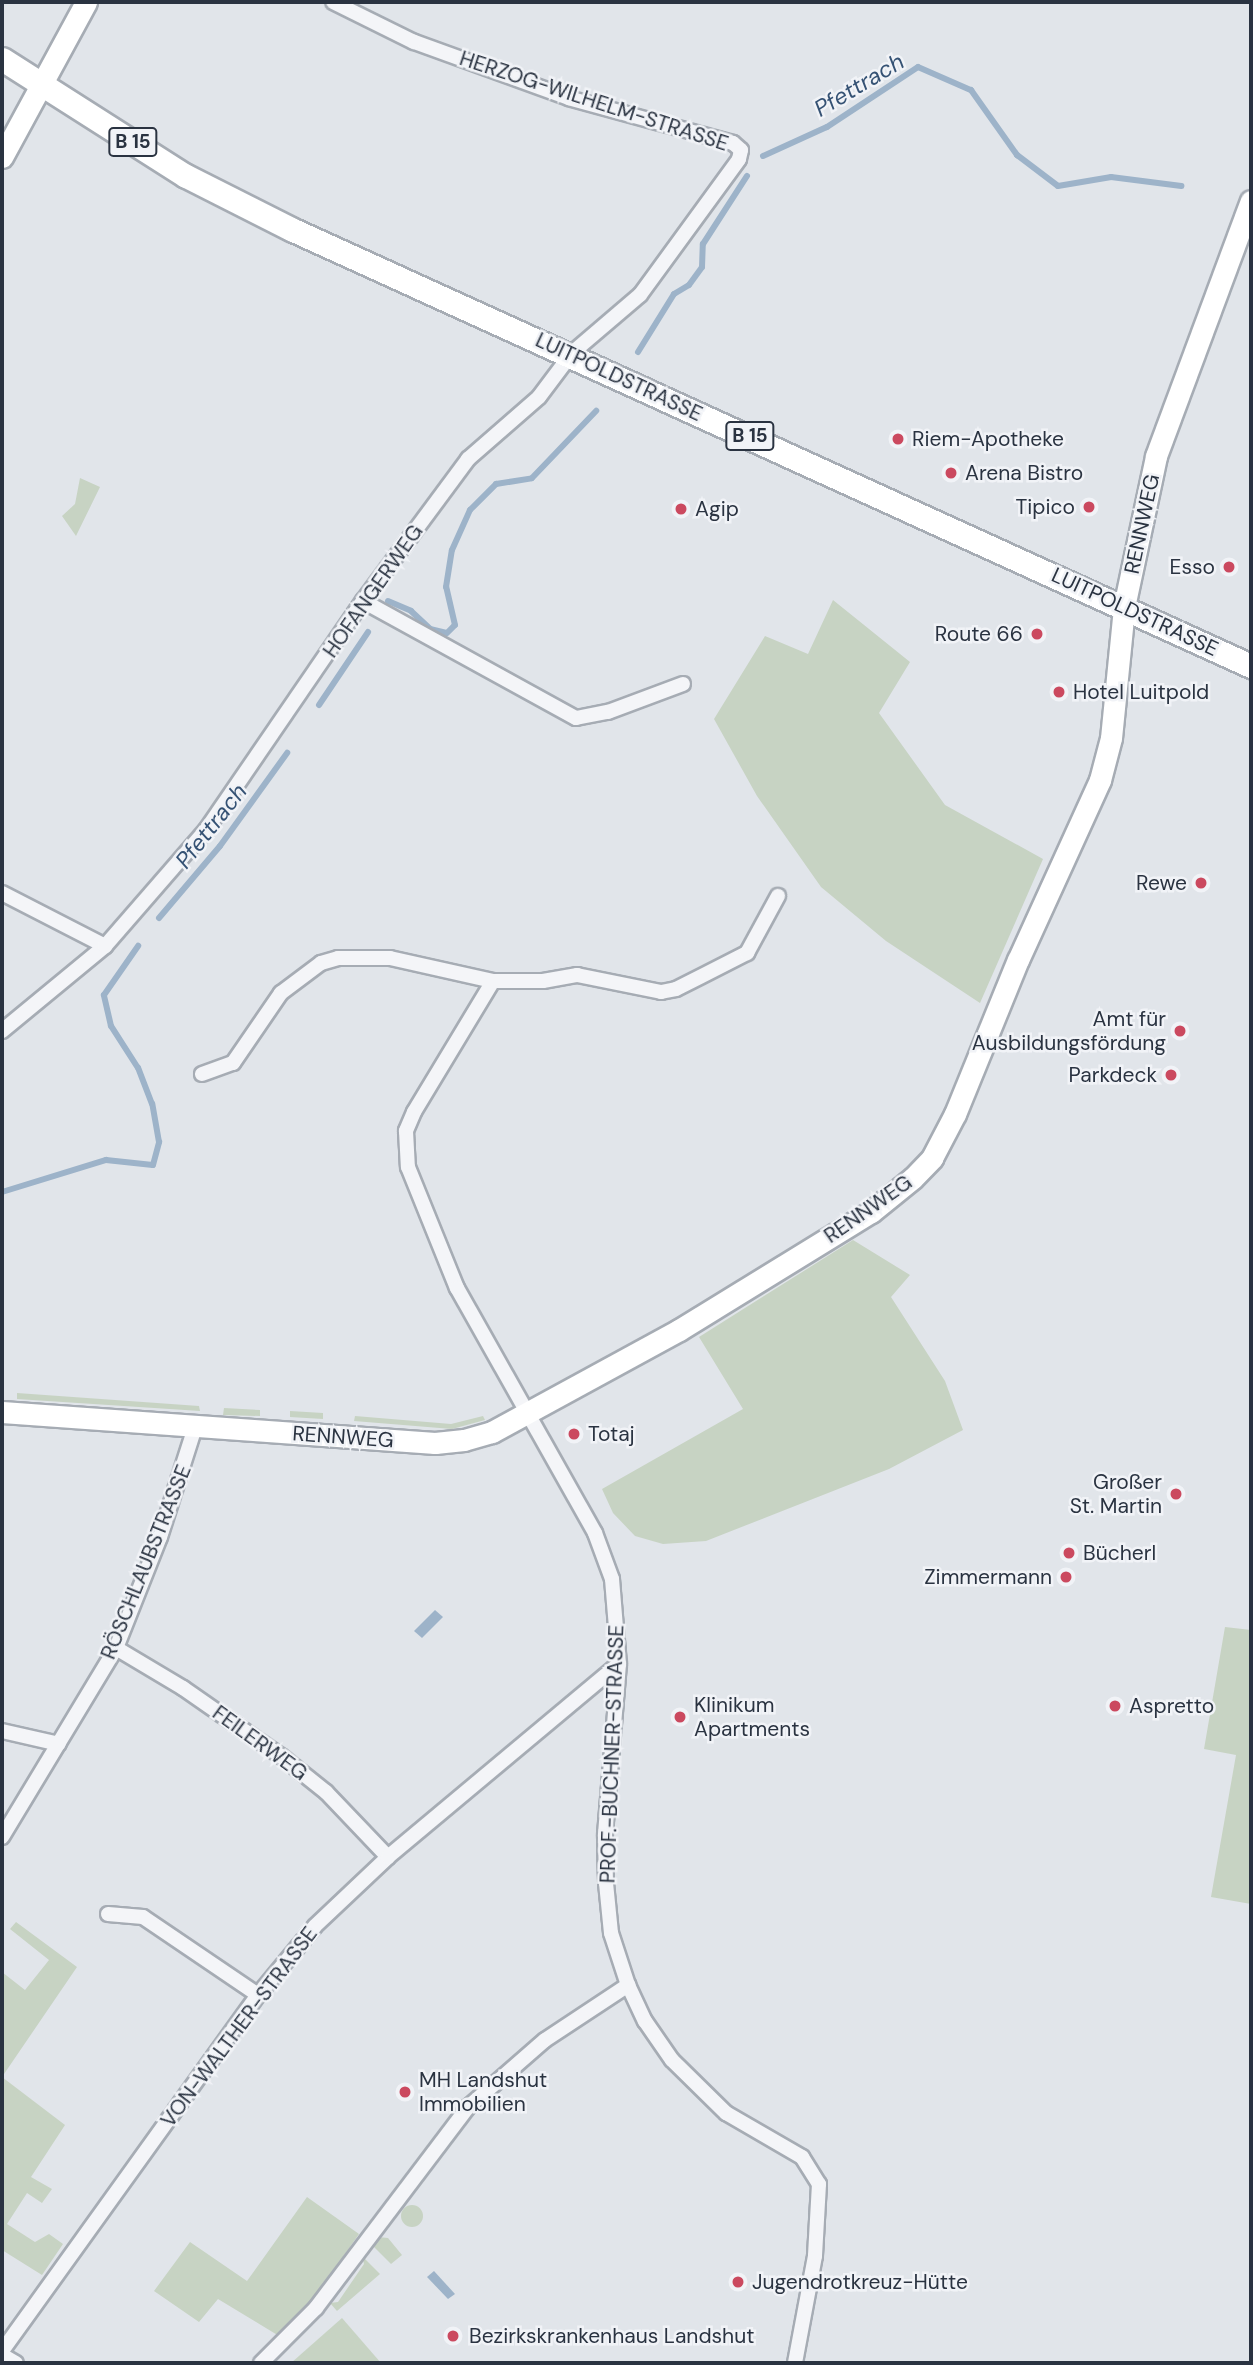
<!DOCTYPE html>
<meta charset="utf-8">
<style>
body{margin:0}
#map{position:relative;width:1253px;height:2365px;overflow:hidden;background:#e1e5ea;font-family:"DM Sans",sans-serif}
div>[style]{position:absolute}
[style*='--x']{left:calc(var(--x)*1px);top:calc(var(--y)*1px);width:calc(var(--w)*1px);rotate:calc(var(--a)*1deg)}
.green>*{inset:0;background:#c7d3c3}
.round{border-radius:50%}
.water>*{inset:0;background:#9db3c9}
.stream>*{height:6px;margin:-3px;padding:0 3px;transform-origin:3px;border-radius:3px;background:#9db3c9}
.roads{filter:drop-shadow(2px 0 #a6acb4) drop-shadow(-2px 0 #a6acb4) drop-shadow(0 2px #a6acb4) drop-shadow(0 -2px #a6acb4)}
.street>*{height:14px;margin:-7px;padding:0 7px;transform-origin:7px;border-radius:7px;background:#f4f5f8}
.secondary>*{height:21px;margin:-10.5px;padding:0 10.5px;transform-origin:10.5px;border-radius:10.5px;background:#fff}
.primary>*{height:23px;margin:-11.5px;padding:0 11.5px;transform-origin:11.5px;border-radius:11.5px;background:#fff}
.dots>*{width:19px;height:19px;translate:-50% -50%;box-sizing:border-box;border:4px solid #f1f3f7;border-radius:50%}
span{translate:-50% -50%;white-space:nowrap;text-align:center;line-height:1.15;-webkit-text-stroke:5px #f1f3f7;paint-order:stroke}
.shield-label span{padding:2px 5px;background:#f1f3f7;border:2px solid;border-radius:5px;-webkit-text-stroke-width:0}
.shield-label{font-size:19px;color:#2a3341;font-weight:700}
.street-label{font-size:21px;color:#2a3341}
.poi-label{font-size:21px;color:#2a3341}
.left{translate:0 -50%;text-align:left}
.right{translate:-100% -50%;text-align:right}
.water-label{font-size:23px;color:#355274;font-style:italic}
.frame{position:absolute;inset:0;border:4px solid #2a3341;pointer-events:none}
</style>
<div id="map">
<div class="green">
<div style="clip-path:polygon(80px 478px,100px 487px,76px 536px,62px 516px,75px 504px)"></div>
<div style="clip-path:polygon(833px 600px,910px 662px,879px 713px,945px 805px,1043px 859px,980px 1003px,886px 941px,821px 887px,757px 796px,714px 719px,765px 636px,808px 654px)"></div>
<div style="clip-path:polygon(853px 1240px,910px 1275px,891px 1297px,945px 1381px,963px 1430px,889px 1469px,706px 1541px,663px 1544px,635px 1536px,613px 1513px,602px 1489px,743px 1409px,699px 1337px)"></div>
<div style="clip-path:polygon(17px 1393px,199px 1406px,200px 1411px,17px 1399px)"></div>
<div style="clip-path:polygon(224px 1408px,260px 1410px,260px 1416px,223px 1415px)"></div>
<div style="clip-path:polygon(290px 1411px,323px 1413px,323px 1419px,290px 1417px)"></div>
<div style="clip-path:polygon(355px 1416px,451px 1424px,483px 1416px,485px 1420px,452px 1429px,354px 1421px)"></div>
<div style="clip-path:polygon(1225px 1627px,1251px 1630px,1251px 1904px,1211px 1897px,1236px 1755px,1204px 1749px)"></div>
<div style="clip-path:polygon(16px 1922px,77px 1967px,2px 2077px,65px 2125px,31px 2177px,52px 2189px,42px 2203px,27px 2193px,7px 2224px,35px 2242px,49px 2234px,63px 2244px,42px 2275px,2px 2250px,2px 1972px,25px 1990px,49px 1960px,10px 1929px)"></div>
<div style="clip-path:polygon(307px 2197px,359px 2234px,305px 2311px,279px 2336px,218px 2299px,199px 2322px,154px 2291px,190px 2242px,247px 2281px)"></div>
<div class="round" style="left:401px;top:2205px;width:22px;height:22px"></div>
<div style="clip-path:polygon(378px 2237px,388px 2238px,402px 2255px,391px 2264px,371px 2244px)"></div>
<div style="clip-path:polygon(362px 2256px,380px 2274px,337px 2311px,330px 2303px,338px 2302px,364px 2264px)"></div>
<div style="clip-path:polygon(342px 2318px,381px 2363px,291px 2363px)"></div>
</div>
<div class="water">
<div style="clip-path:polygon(435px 1610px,443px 1617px,422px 1638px,414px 1631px)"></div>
<div style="clip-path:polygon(434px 2271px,455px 2294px,448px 2299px,427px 2277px)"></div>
</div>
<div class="stream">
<div style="--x:763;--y:156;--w:70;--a:-24.4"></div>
<div style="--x:827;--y:127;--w:109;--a:-33.4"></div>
<div style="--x:918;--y:67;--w:58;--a:23.5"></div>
<div style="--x:971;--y:90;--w:80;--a:54.7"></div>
<div style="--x:1017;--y:155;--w:51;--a:37.1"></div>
<div style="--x:1058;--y:186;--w:54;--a:-9.6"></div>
<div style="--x:1111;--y:177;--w:71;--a:7.3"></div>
<div style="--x:638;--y:352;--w:68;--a:-58.2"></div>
<div style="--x:674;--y:294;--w:17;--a:-31"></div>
<div style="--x:689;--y:285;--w:22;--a:-54"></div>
<div style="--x:702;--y:267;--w:23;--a:-88"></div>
<div style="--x:703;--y:244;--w:81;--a:-57.1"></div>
<div style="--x:388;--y:601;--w:25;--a:23"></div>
<div style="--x:411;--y:611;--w:26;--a:43"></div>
<div style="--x:430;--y:629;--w:17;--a:13"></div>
<div style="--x:447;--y:633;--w:11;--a:-45"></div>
<div style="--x:455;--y:625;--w:39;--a:-103"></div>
<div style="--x:446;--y:587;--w:37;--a:-81"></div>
<div style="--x:452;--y:550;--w:44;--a:-65.8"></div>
<div style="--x:470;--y:510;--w:37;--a:-45"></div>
<div style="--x:496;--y:484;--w:36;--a:-9"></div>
<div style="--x:532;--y:478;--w:93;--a:-46.3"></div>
<div style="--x:319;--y:705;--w:88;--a:-56.1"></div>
<div style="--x:159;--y:918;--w:94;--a:-49.7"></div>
<div style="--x:220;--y:846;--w:115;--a:-54.2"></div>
<div style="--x:2;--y:1192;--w:109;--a:-17.1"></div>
<div style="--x:106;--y:1160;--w:47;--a:6.1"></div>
<div style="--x:153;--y:1165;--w:24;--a:-75"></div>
<div style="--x:159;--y:1142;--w:39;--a:-100"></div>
<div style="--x:152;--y:1104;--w:39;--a:-111"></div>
<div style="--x:138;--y:1068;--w:50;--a:-122.7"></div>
<div style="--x:111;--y:1026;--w:32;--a:-103"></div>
<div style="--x:104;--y:995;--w:60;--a:-55.2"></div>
</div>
<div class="roads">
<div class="street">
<div style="--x:363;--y:601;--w:243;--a:28.8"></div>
<div style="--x:576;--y:718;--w:33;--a:-11"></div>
<div style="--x:608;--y:712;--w:80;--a:-20.5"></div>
<div style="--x:2;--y:893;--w:116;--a:27.2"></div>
<div style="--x:493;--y:981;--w:153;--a:121.1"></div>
<div style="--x:414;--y:1112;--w:21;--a:113"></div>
<div style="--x:406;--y:1131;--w:36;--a:87"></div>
<div style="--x:408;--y:1167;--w:131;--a:68"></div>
<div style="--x:457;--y:1288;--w:281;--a:60.6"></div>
<div style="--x:595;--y:1533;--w:49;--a:69.7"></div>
<div style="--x:612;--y:1579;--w:85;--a:85.3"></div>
<div style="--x:619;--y:1664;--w:173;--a:94.7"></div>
<div style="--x:605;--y:1836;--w:47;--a:88.8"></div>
<div style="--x:606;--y:1883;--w:50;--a:84.3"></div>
<div style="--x:611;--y:1933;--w:55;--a:71.9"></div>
<div style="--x:628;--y:1985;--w:40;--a:65"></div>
<div style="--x:645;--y:2021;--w:47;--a:55.3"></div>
<div style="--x:672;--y:2060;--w:76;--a:44.5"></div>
<div style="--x:726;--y:2113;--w:88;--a:30.1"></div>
<div style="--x:802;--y:2157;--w:32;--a:58"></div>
<div style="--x:819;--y:2184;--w:72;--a:93.2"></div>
<div style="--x:815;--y:2256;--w:109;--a:100.6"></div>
<div style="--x:2;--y:1031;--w:134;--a:-39.5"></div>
<div style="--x:105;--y:946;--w:154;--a:-49"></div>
<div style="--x:206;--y:830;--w:278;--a:-55.6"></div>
<div style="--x:363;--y:601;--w:177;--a:-53.5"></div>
<div style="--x:468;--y:459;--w:94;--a:-41.1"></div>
<div style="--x:539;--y:397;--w:55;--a:-53.1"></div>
<div style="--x:572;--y:353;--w:89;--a:-40.5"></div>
<div style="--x:640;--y:295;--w:168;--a:-53.9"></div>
<div style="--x:739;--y:159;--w:9;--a:-77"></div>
<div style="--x:741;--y:150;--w:11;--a:-139"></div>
<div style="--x:733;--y:143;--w:170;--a:-164.7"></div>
<div style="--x:569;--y:98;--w:165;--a:-160.1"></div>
<div style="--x:414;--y:42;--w:90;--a:-153.7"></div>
<div style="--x:202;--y:1074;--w:33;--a:-20"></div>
<div style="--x:233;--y:1063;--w:85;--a:-55.6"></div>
<div style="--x:281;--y:993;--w:50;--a:-36.9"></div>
<div style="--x:321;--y:963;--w:18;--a:-16"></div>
<div style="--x:338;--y:958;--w:52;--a:0"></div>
<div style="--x:390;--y:958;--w:106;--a:12.6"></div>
<div style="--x:493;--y:981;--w:50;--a:0"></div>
<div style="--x:543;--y:981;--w:35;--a:-10"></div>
<div style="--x:577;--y:975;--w:86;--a:11.4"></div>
<div style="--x:661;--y:992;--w:15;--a:-11"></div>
<div style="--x:676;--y:989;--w:80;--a:-26.9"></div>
<div style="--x:747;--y:953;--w:65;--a:-61.5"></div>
<div style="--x:116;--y:1648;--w:78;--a:30.8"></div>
<div style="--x:183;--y:1688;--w:119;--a:34.8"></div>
<div style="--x:281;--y:1756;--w:58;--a:38.7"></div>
<div style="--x:326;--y:1792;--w:90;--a:46.4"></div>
<div style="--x:2;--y:1731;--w:58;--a:12.8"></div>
<div style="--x:2;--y:1837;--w:221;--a:-58.9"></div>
<div style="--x:116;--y:1648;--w:119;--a:-68.4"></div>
<div style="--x:160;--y:1537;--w:115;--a:-72.3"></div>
<div style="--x:108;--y:1914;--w:35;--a:5"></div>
<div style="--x:143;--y:1917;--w:139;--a:34.1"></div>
<div style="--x:2;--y:2351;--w:438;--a:-54.3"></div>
<div style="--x:258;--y:1995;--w:89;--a:-50.4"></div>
<div style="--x:315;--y:1926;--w:100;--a:-43.4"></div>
<div style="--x:388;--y:1857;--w:301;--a:-39.9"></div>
<div style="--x:2;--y:2355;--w:16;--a:30"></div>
<div style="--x:261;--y:2363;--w:78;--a:-45"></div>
<div style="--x:316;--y:2308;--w:251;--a:-52.9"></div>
<div style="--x:467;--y:2108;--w:103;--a:-41.1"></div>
<div style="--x:545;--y:2040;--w:100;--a:-33.5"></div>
</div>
<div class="secondary">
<div style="--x:2;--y:157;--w:176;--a:-61.5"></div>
<div style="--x:2;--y:1412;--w:434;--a:4.1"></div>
<div style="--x:435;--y:1443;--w:29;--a:-6"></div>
<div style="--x:464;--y:1440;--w:29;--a:-16"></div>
<div style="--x:492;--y:1432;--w:213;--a:-28.6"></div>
<div style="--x:679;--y:1330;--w:225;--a:-31.6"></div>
<div style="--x:871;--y:1212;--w:54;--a:-39"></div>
<div style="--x:913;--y:1178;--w:28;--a:-46"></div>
<div style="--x:932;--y:1158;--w:50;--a:-62.4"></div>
<div style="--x:955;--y:1114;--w:166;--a:-67.8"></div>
<div style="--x:1018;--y:960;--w:198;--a:-65.5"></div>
<div style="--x:1100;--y:780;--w:43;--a:-75.3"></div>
<div style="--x:1111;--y:738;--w:132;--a:-84.3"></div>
<div style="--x:1124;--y:607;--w:154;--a:-78"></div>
<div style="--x:1156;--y:456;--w:272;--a:-69.6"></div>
</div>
<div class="primary">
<div style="--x:2;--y:59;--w:218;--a:32.5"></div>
<div style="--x:186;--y:176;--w:118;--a:26.8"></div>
<div style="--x:291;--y:229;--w:1055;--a:24.48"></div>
</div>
</div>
<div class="dots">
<div style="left:898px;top:439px;background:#cb495f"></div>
<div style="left:951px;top:473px;background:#cb495f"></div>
<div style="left:1089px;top:507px;background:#cb495f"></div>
<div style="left:681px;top:509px;background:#cb495f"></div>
<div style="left:1229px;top:567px;background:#cb495f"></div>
<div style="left:1037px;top:634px;background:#cb495f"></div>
<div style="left:1059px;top:692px;background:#cb495f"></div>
<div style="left:1201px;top:883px;background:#cb495f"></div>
<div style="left:1180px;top:1031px;background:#cb495f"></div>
<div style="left:1171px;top:1075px;background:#cb495f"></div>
<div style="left:574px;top:1434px;background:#cb495f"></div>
<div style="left:1176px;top:1494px;background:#cb495f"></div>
<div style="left:1069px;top:1553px;background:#cb495f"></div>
<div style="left:1066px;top:1577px;background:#cb495f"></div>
<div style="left:1115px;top:1706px;background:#cb495f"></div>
<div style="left:680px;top:1717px;background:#cb495f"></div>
<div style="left:405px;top:2092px;background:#cb495f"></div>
<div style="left:738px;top:2282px;background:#cb495f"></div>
<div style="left:453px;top:2336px;background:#cb495f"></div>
</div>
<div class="shield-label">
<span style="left:133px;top:142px">B 15</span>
<span style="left:750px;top:436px">B 15</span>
</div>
<div class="street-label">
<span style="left:594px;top:101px;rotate:18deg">HERZOG-WILHELM-STRASSE</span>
<span style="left:619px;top:377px;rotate:25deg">LUITPOLDSTRASSE</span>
<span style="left:1142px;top:524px;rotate:-78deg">RENNWEG</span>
<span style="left:373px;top:591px;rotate:-55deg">HOFANGERWEG</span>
<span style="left:1135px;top:612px;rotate:25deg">LUITPOLDSTRASSE</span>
<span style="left:868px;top:1209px;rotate:-35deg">RENNWEG</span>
<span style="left:343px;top:1437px;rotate:4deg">RENNWEG</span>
<span style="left:146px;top:1562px;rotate:-68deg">RÖSCHLAUBSTRASSE</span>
<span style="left:260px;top:1743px;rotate:36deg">FEILERWEG</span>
<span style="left:612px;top:1754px;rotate:-88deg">PROF.-BUCHNER-STRASSE</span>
<span style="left:239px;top:2027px;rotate:-53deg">VON-WALTHER-STRASSE</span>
</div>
<div class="poi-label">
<span class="left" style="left:912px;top:439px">Riem-Apotheke</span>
<span class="left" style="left:965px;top:473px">Arena Bistro</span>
<span class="right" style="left:1075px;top:507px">Tipico</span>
<span class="left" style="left:695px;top:509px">Agip</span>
<span class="right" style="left:1215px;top:567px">Esso</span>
<span class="right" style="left:1023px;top:634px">Route 66</span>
<span class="left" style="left:1073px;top:692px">Hotel Luitpold</span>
<span class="right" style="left:1187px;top:883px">Rewe</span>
<span class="right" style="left:1166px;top:1031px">Amt für<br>Ausbildungsfördung</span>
<span class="right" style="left:1157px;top:1075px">Parkdeck</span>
<span class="left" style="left:588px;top:1434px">Totaj</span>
<span class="right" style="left:1162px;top:1494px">Großer<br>St. Martin</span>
<span class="left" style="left:1083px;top:1553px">Bücherl</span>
<span class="right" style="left:1052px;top:1577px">Zimmermann</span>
<span class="left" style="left:694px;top:1717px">Klinikum<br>Apartments</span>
<span class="left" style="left:1129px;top:1706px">Aspretto</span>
<span class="left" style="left:419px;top:2092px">MH Landshut<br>Immobilien</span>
<span class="left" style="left:752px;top:2282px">Jugendrotkreuz-Hütte</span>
<span class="left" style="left:469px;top:2336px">Bezirkskrankenhaus Landshut</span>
</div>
<div class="water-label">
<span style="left:859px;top:85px;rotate:-31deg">Pfettrach</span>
<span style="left:211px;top:826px;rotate:-52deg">Pfettrach</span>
</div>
<div class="frame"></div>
</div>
